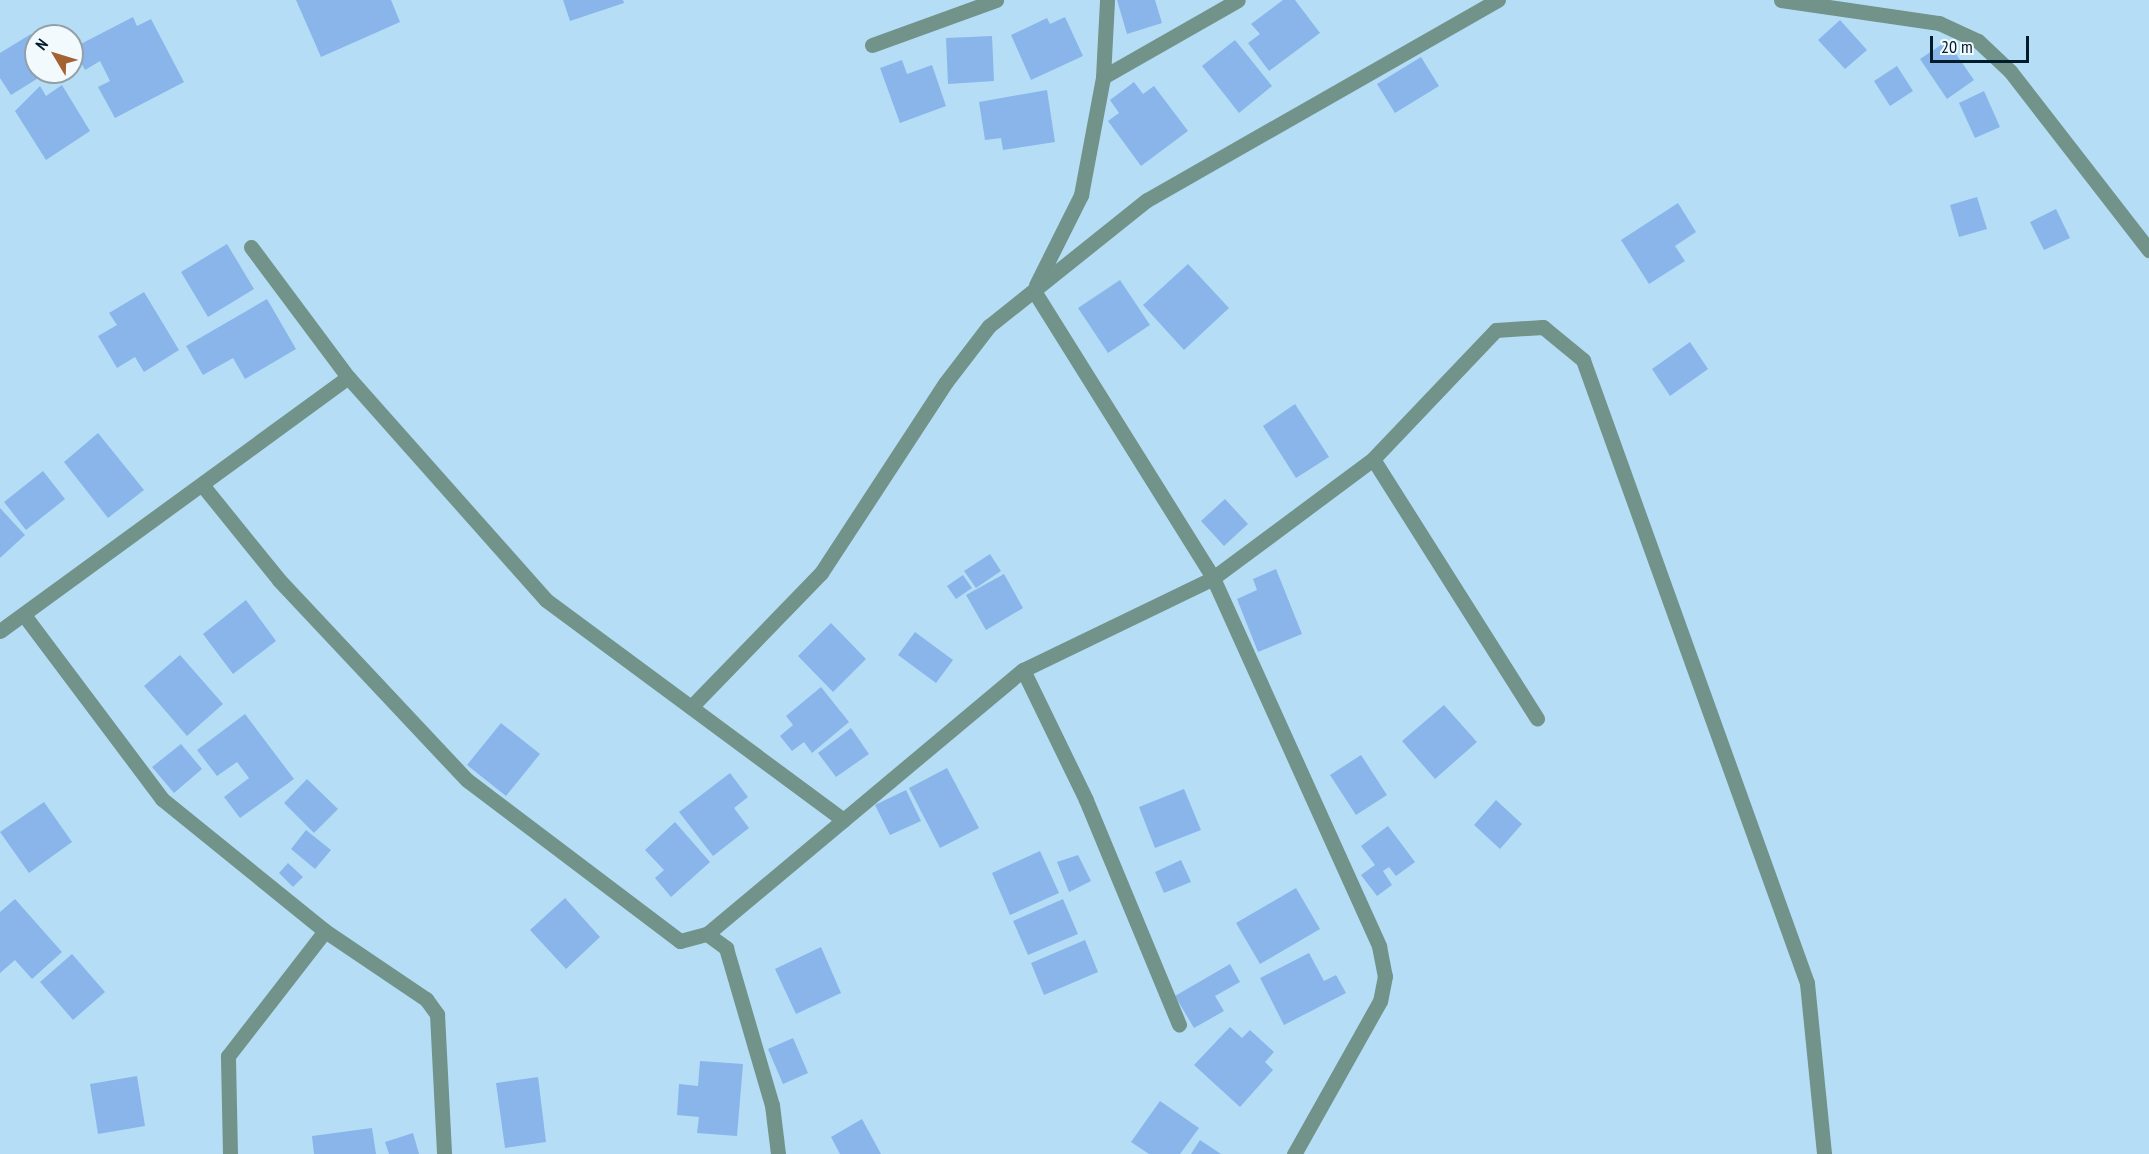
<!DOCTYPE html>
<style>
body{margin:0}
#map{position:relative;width:2149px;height:1154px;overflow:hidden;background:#b5def6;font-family:"PT Sans Narrow",sans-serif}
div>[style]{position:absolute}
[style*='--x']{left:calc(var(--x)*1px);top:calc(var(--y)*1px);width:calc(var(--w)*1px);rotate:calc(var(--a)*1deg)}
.building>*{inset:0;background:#89b5ea}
.minor>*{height:15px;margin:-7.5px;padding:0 7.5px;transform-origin:7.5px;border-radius:7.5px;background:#729389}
span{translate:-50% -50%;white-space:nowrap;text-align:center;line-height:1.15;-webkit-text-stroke:4.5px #f3fafe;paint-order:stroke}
.north{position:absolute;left:24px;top:24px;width:60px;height:60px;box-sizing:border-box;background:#f3fafe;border:2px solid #92a1a9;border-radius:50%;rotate:308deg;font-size:16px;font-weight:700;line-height:24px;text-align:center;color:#001b2a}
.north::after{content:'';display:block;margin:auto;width:21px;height:27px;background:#a46131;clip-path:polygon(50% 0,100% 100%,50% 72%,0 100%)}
.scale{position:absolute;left:1930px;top:36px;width:99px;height:27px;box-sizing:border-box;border:3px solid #001b2a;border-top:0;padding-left:8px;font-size:18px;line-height:21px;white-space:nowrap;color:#001b2a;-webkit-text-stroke:4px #f3fafe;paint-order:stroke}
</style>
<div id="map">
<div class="building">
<div style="clip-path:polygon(296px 0,391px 0,400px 22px,321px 57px)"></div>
<div style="clip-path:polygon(563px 0,623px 0,624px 3px,570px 21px)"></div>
<div style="clip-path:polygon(1117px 0,1155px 0,1162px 23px,1127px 34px)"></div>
<div style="clip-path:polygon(1283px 0,1295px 0,1320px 33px,1269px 71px,1248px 43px,1260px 34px,1251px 24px)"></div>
<div style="clip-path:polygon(133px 17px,137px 26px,151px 19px,184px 82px,115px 118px,98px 87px,110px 81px,100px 61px,85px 70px,73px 48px)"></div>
<div style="clip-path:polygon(1065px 17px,1083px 56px,1031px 80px,1011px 35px,1047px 18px,1050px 24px)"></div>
<div style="clip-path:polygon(1840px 20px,1867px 50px,1845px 69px,1818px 40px)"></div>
<div style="clip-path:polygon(31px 34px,36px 72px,48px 72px,11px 95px,0 78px,0 53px)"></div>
<div style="clip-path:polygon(992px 36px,994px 81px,948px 84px,946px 38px)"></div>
<div style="clip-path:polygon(1235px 40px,1272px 86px,1239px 113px,1202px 66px)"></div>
<div style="clip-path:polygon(1947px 41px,1974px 80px,1947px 99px,1920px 59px)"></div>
<div style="clip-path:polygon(1421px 57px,1439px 86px,1395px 113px,1377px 84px)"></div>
<div style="clip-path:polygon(902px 60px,907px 74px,932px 65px,946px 106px,900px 123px,880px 68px)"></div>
<div style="clip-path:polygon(1897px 66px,1913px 91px,1890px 106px,1874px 81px)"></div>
<div style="clip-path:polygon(1134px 82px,1143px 94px,1154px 86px,1188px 131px,1141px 166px,1108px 121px,1119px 113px,1110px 100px)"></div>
<div style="clip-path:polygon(62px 85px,90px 131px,46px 160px,15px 111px,40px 86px,46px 96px)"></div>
<div style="clip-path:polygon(1047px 90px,1055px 142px,1003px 150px,1001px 138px,985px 140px,979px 102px)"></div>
<div style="clip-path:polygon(1984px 91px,2000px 127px,1975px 138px,1959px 103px)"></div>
<div style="clip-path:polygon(1977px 197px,1987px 229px,1959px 237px,1950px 205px)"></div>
<div style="clip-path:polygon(1678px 203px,1696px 232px,1675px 246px,1685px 261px,1649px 284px,1621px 240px)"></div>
<div style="clip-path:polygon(2056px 209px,2070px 238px,2044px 250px,2030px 222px)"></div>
<div style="clip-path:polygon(227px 244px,254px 289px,208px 317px,181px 272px)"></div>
<div style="clip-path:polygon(1188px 264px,1229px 308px,1184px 350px,1143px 305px)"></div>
<div style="clip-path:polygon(1120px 280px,1150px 325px,1108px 353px,1078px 308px)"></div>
<div style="clip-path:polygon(144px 292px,179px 350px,144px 372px,135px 357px,117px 368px,98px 336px,117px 325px,109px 313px)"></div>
<div style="clip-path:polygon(267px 299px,296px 349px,245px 379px,233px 358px,203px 375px,186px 346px)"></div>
<div style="clip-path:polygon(1690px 342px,1708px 369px,1670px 396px,1652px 369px)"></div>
<div style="clip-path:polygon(1295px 404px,1329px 457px,1296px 478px,1263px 426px)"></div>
<div style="clip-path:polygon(98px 433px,144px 490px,108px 518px,64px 462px)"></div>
<div style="clip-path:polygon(43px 471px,65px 499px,26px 530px,4px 502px)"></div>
<div style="clip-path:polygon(1225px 499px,1248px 524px,1224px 546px,1201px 521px)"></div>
<div style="clip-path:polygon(0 508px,25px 535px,0 558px)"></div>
<div style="clip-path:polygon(990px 554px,1001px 571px,976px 588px,964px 571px)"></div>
<div style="clip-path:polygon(1276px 569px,1302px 634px,1258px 652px,1237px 599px,1257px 590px,1253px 579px)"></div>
<div style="clip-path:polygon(1004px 574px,1023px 608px,986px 630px,966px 595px)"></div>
<div style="clip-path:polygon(963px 575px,972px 588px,956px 599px,947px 586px)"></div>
<div style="clip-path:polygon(246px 600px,276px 641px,233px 674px,203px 634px)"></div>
<div style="clip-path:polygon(831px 623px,866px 659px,833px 692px,798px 656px)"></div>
<div style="clip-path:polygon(915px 632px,953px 660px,936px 683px,898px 655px)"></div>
<div style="clip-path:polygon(180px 655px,223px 704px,187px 736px,144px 686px)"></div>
<div style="clip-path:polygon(821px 687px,849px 722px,812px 753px,804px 742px,792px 751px,780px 736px,793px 725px,786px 716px)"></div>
<div style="clip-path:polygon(1444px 705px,1477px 742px,1435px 779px,1402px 741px)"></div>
<div style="clip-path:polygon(245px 714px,294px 779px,240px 818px,224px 797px,249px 778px,237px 762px,217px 776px,197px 750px)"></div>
<div style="clip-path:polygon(501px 723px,540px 754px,506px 796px,467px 765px)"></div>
<div style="clip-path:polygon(851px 728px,869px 754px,836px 777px,818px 753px)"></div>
<div style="clip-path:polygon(181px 744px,202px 769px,174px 793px,152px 767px)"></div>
<div style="clip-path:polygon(1361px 755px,1387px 795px,1356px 815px,1330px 775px)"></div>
<div style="clip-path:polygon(947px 768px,979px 828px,940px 848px,909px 788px)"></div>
<div style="clip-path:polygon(730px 773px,748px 797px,734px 808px,749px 828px,713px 856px,679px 812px)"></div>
<div style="clip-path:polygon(307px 779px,338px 809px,314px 833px,284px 803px)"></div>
<div style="clip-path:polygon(1184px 789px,1201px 830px,1155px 848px,1139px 807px)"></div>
<div style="clip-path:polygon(906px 790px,921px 821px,890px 835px,875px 805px)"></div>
<div style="clip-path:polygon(1496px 800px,1522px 824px,1500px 849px,1474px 825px)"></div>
<div style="clip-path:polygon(44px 802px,72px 842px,29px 873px,0 832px)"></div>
<div style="clip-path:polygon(675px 822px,710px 862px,671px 897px,655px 878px,664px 870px,645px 850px)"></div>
<div style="clip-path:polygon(1388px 826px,1415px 862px,1396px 876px,1389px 867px,1383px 871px,1392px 885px,1377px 896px,1361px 875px,1375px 865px,1361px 846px)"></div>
<div style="clip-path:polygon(306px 830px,331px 850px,315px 869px,291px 849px)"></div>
<div style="clip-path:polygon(1040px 851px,1059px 893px,1010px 915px,992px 873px)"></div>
<div style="clip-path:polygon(1078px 855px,1091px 881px,1069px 892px,1057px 862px)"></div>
<div style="clip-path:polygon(1181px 860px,1191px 882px,1164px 893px,1155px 872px)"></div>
<div style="clip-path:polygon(288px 863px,303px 877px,293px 887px,279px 873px)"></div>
<div style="clip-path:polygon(1296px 888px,1320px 929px,1260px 964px,1236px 923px)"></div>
<div style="clip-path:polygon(565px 898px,600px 937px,566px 969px,530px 930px)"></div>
<div style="clip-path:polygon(15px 899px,62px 952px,32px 979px,15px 960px,0 973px,0 912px)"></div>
<div style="clip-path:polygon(1063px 899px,1078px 934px,1028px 955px,1013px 921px)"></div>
<div style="clip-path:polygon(1085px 940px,1098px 972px,1044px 995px,1031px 963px)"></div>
<div style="clip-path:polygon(821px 947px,841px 993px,796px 1014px,775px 969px)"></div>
<div style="clip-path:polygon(1309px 953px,1324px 981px,1336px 975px,1346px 993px,1284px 1025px,1260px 978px)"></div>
<div style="clip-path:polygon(72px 954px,105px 992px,73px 1020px,40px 982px)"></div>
<div style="clip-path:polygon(1230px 964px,1240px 982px,1215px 996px,1224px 1011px,1194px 1028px,1175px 996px)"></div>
<div style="clip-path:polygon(1230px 1027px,1242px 1038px,1250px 1030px,1274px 1052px,1265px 1062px,1273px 1070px,1240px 1107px,1194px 1065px)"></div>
<div style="clip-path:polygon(793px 1038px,808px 1073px,783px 1084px,768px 1049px)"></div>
<div style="clip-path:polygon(700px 1061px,743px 1064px,737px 1136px,697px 1133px,699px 1117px,677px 1115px,679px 1084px,698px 1086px)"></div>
<div style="clip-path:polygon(137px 1076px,145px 1126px,98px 1134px,90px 1084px)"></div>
<div style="clip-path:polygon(538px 1077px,546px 1142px,505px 1148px,496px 1083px)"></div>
<div style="clip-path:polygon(1160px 1101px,1199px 1128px,1180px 1154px,1149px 1154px,1131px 1142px)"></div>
<div style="clip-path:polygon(862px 1119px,881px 1154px,840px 1154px,831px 1137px)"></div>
<div style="clip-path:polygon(372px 1128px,376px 1154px,314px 1154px,312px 1136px)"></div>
<div style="clip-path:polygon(413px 1133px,419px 1154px,389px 1154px,385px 1142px)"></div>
<div style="clip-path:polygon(1200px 1140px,1221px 1154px,1191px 1154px)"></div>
</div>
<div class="minor">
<div style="--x:1781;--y:0;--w:160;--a:8.3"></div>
<div style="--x:1939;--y:23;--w:43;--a:24.8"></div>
<div style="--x:1978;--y:41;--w:44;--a:43.2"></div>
<div style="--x:2010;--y:71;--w:227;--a:52.2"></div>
<div style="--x:872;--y:45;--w:132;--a:-19.9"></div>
<div style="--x:1103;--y:77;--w:155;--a:-29.7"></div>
<div style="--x:251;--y:247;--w:162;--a:53.3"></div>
<div style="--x:348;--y:377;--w:298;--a:48.4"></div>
<div style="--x:546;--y:600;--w:370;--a:36.5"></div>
<div style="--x:1036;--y:285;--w:101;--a:-63.4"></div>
<div style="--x:1081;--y:195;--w:120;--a:-79.4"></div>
<div style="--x:1103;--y:77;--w:77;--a:-87"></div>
<div style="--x:1034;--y:291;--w:338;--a:58"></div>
<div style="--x:1213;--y:578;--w:404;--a:65.7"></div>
<div style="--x:1379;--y:946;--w:31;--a:79"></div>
<div style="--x:1385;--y:976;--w:25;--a:101"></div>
<div style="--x:1380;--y:1001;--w:176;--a:119.3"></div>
<div style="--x:1373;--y:459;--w:307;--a:57.7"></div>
<div style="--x:203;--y:486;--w:121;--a:51"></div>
<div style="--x:279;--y:580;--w:274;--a:46.8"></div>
<div style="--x:467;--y:780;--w:267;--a:37.1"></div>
<div style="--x:680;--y:941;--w:28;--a:-15"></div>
<div style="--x:707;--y:934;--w:412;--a:-39.9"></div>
<div style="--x:1023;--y:670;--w:211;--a:-25.8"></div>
<div style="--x:1213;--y:578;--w:199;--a:-36.6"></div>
<div style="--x:1373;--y:459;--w:178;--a:-46.4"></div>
<div style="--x:1496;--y:330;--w:47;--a:-3.7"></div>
<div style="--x:1543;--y:327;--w:52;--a:39.5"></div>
<div style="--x:1583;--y:360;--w:662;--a:70.22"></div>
<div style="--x:1807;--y:983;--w:172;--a:84.3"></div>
<div style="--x:24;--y:615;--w:230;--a:53.1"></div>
<div style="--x:162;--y:799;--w:210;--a:39"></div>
<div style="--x:325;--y:931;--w:122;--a:34"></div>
<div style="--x:426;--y:999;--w:19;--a:54"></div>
<div style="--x:437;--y:1014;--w:140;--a:87.1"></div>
<div style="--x:0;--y:631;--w:431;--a:-36.1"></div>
<div style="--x:1023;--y:670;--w:144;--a:64.1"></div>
<div style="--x:1086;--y:800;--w:243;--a:67.5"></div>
<div style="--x:691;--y:707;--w:187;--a:-45.9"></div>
<div style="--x:821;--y:573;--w:228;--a:-56.8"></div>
<div style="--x:946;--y:382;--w:71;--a:-52.5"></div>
<div style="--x:989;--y:326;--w:202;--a:-38.6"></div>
<div style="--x:1147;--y:200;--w:404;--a:-29.7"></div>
<div style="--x:707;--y:934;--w:24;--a:36"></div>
<div style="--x:726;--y:948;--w:164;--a:73.7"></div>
<div style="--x:772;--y:1105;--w:49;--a:83"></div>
<div style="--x:230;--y:1154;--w:98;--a:-91.2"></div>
<div style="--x:228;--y:1056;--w:158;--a:-52.2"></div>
</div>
<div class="north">N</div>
<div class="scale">20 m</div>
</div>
